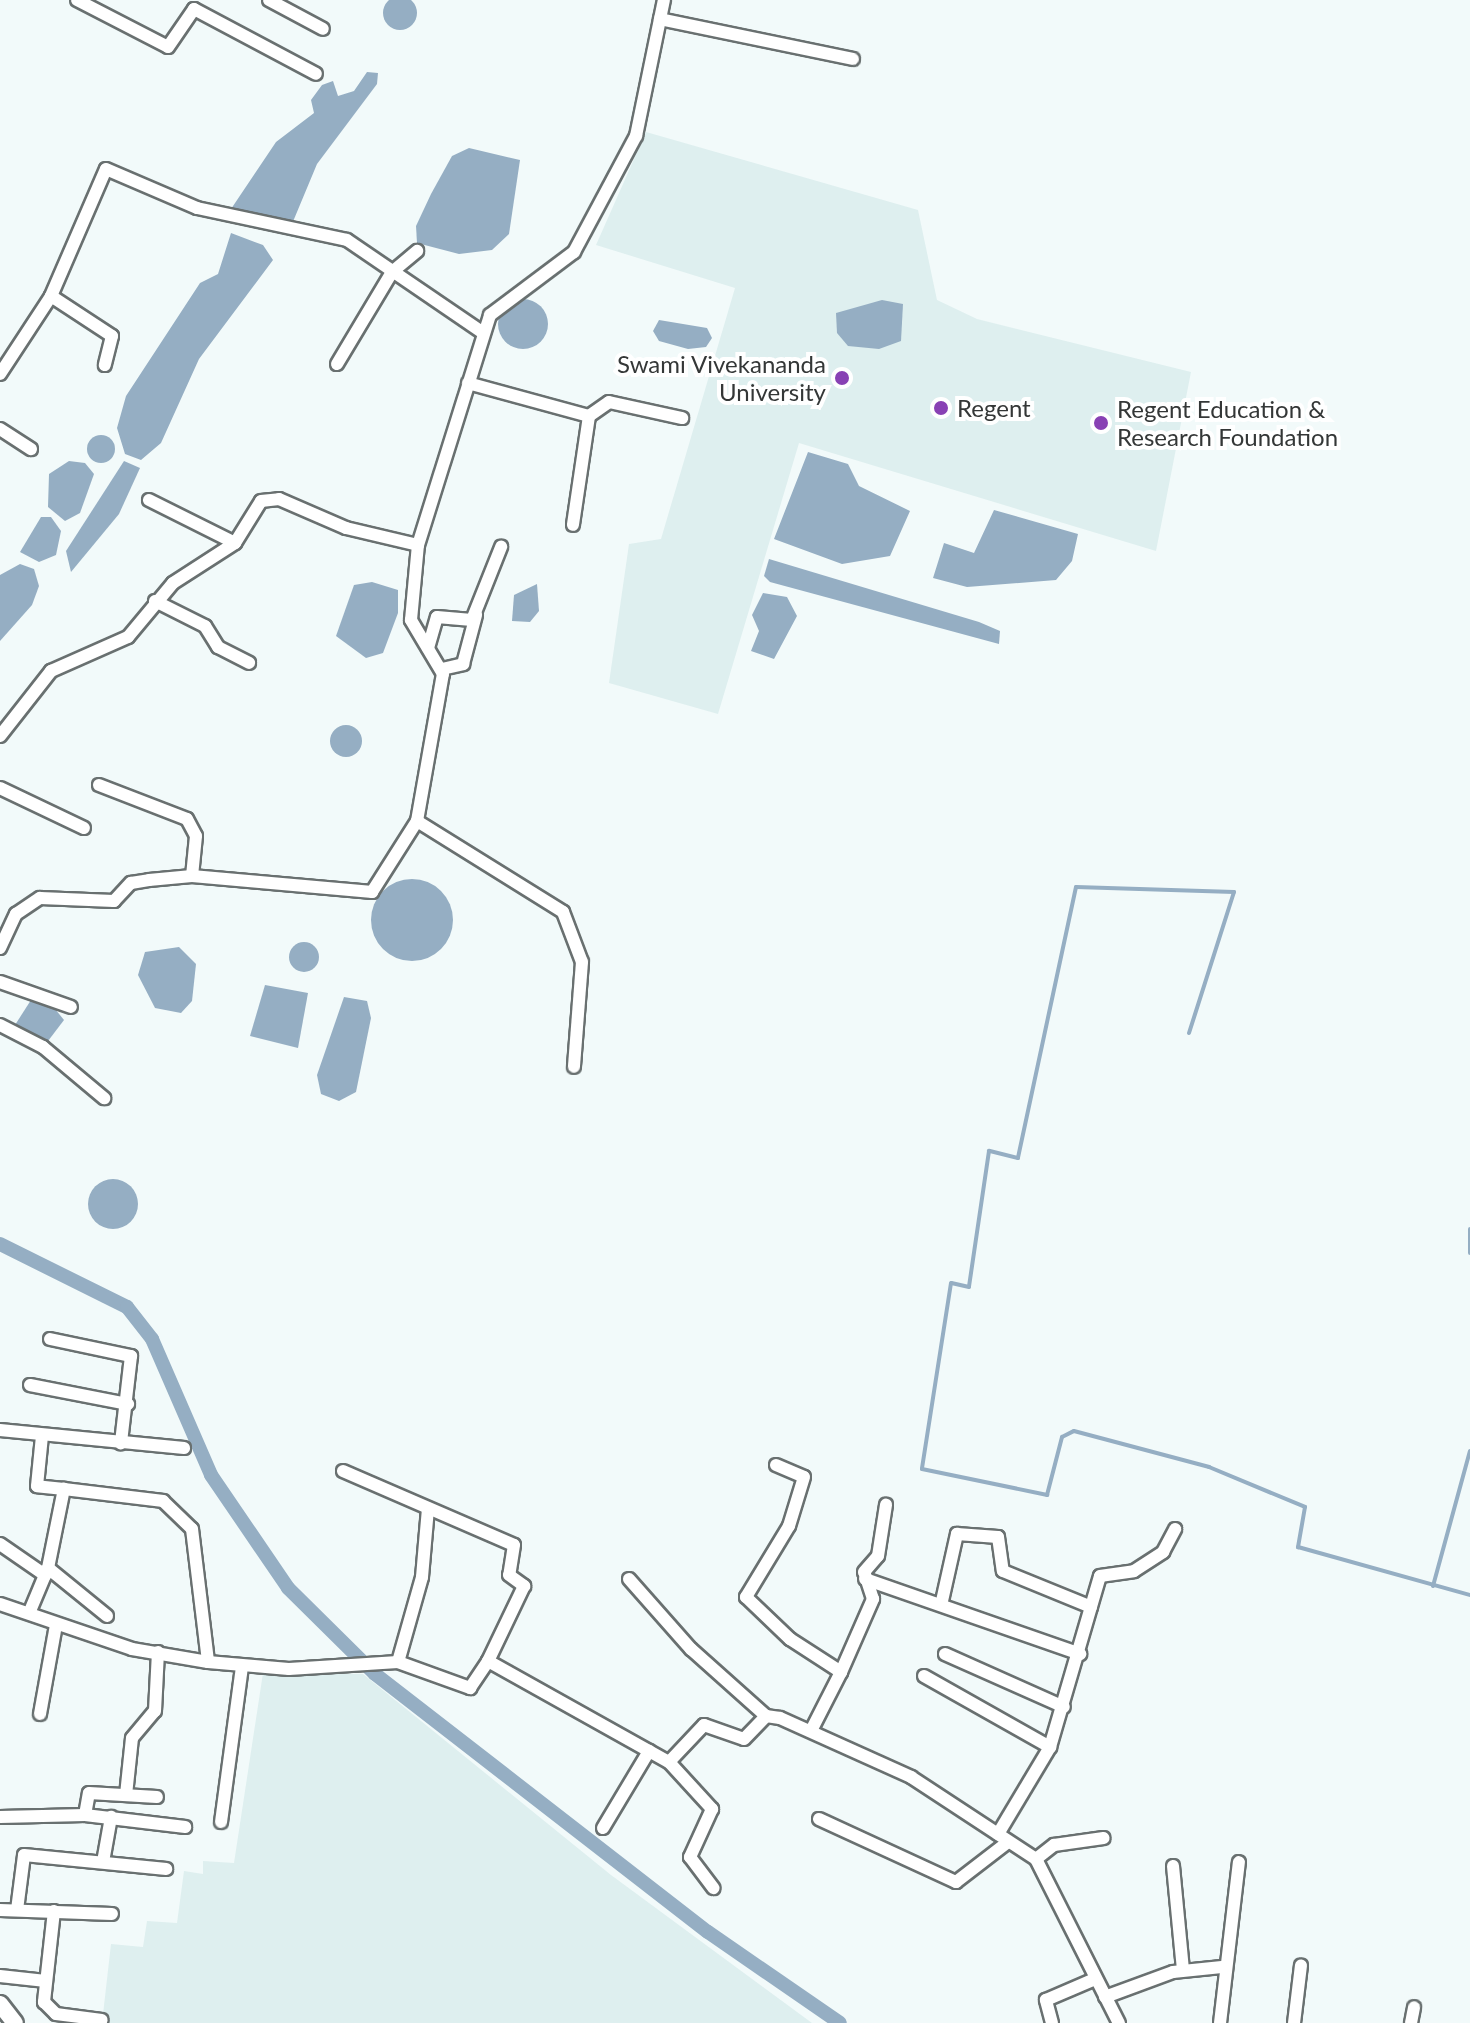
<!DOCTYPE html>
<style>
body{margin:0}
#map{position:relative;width:1470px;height:2023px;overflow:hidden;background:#f2fafa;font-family:Lato,sans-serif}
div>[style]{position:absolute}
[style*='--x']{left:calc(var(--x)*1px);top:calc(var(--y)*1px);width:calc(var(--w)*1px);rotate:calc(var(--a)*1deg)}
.built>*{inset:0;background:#deefef}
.water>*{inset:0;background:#95aec3}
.round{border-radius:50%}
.stream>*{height:4px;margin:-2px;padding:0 2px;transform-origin:2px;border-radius:2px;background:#95aec3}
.canal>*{height:14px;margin:-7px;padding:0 7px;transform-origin:7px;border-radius:7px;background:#95aec3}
.roads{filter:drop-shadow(2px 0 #697070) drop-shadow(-2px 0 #697070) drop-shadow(0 2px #697070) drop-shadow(0 -2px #697070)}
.minor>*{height:12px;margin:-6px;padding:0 6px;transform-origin:6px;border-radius:6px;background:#fff}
.tertiary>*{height:16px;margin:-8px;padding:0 8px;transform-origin:8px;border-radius:8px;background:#fff}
.dots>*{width:22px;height:22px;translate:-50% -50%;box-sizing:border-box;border:4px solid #fff;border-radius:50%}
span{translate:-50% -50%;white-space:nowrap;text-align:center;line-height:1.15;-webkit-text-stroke:8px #fff;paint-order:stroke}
.poi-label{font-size:24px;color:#343737}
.right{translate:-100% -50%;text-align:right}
.left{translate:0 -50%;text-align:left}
</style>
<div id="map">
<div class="built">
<div style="clip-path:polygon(646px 132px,918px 210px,937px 300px,977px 319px,1191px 372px,1156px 551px,799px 443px,718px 714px,609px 683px,629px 544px,661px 539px,735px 288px,596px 245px)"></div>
<div style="clip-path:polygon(263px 1673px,363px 1674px,611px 1875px,812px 2023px,102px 2023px,111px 1944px,143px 1947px,147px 1921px,177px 1923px,184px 1871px,203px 1874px,203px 1861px,234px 1863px)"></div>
</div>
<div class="water">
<div class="round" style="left:383px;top:-4px;width:34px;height:34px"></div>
<div style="clip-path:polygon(367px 72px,378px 73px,377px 84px,317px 164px,292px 224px,229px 212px,276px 142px,314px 113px,311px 100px,322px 85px,333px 81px,338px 96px,354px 91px)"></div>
<div style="clip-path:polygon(469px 148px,520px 160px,509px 234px,492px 250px,459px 254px,417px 243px,416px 226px,431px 194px,452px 156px)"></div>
<div style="clip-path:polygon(231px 233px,263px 245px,273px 260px,199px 359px,161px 443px,141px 460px,125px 454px,117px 428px,126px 396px,200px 283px,218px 274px)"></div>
<div class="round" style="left:498px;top:299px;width:50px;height:50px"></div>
<div style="clip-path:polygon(882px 300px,903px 304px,901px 341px,879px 349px,848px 346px,837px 333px,836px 313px)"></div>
<div style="clip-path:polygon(659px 320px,707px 328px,712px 338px,706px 347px,688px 349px,659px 341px,653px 331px)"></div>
<div class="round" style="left:87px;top:435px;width:28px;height:28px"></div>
<div style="clip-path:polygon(808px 452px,848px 464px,859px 486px,910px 511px,890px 556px,842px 564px,774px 539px)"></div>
<div style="clip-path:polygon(69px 461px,85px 463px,94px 474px,80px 513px,65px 521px,48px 507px,49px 474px)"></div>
<div style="clip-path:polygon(124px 461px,140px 468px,119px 514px,71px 572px,66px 551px)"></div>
<div style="clip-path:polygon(994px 510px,1078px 534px,1072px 561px,1056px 580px,967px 587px,933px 578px,944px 543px,974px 553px)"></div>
<div style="clip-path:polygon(41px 517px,51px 517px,61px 531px,56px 555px,39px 562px,20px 552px)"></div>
<div style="clip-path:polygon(769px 559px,979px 622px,1000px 631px,999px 644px,770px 582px,764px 576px)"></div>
<div style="clip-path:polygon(20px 564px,34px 569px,39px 586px,32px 605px,0 641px,0 575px)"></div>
<div style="clip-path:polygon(372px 582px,398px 590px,398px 613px,383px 653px,366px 658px,336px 636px,354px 585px)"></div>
<div style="clip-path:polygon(537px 584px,539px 611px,530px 622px,512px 621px,514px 595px)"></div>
<div style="clip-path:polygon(763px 593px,787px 597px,797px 616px,774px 659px,751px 651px,759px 631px,752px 615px)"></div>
<div class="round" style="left:330px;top:725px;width:32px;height:32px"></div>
<div class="round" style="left:371px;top:879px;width:82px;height:82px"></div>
<div class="round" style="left:289px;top:942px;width:30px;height:30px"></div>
<div style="clip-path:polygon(179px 947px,196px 964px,192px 1001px,181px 1013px,155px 1008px,138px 975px,145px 952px)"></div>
<div style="clip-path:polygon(265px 985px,308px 993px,298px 1048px,250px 1036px)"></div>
<div style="clip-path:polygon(344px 997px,367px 1001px,371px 1018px,356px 1092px,339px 1101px,321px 1094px,317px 1075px)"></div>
<div style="clip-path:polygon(31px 1000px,51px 1004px,64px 1020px,45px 1045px,17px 1037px,15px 1025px)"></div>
<div class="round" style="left:88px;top:1179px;width:50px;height:50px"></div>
</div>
<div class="stream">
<div style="--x:1189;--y:1033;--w:148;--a:-72.3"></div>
<div style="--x:1234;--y:892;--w:158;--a:-178.2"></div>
<div style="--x:1076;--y:887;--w:277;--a:102.1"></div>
<div style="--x:1018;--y:1158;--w:30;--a:-166"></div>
<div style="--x:989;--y:1151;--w:137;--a:98.4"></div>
<div style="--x:969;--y:1287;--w:18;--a:-167"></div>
<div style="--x:951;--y:1283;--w:188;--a:98.9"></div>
<div style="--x:922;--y:1469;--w:128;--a:11.7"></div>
<div style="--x:1047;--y:1495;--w:60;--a:-75.5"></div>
<div style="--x:1062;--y:1437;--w:13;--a:-27"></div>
<div style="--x:1074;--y:1431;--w:140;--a:14.9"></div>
<div style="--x:1209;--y:1467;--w:104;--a:22.6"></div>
<div style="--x:1305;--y:1507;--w:41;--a:99.9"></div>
<div style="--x:1298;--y:1547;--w:179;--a:15.6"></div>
<div style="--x:1470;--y:1229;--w:24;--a:90"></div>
<div style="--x:1433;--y:1586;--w:140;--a:-74.7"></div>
</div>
<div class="canal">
<div style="--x:0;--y:1244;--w:142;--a:26.4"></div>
<div style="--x:127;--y:1307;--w:41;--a:52"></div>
<div style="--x:152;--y:1339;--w:148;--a:66.5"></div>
<div style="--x:211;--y:1475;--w:137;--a:55.7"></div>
<div style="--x:288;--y:1588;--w:122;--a:44.7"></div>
<div style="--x:375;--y:1674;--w:421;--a:37.8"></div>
<div style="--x:708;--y:1932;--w:160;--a:34.6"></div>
</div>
<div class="roads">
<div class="minor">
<div style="--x:77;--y:0;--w:102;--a:27.3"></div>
<div style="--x:168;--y:47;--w:46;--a:-55.6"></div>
<div style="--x:194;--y:9;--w:138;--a:28"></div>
<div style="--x:269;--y:0;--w:61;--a:28.2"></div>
<div style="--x:660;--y:19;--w:197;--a:11.7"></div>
<div style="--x:51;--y:296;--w:73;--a:33.3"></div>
<div style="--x:112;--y:336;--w:30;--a:104"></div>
<div style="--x:337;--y:364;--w:107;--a:-59.1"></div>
<div style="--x:392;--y:272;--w:33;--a:-40"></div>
<div style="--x:0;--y:374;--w:93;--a:-56.8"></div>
<div style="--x:51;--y:296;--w:138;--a:-66.6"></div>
<div style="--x:106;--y:169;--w:99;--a:23.2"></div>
<div style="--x:197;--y:208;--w:153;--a:12"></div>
<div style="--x:347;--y:240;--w:163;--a:34.3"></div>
<div style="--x:468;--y:383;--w:125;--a:15.3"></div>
<div style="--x:589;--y:416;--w:110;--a:98.4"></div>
<div style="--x:589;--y:416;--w:24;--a:-35"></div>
<div style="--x:609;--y:402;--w:75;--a:12.4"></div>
<div style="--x:0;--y:429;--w:37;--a:33"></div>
<div style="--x:149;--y:500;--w:96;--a:26.6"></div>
<div style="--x:155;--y:601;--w:56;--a:26.6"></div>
<div style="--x:205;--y:626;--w:25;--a:58"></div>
<div style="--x:218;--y:647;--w:35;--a:27"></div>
<div style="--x:428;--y:648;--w:32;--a:-74"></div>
<div style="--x:437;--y:617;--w:35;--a:5"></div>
<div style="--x:472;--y:620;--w:79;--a:-68.3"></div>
<div style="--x:442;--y:669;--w:22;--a:-13"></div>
<div style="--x:463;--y:664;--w:51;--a:-75.1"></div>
<div style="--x:0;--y:736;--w:83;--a:-51.9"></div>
<div style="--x:51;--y:671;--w:84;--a:-23.8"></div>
<div style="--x:128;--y:637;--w:70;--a:-50.2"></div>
<div style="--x:173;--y:583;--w:74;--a:-32.8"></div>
<div style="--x:235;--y:543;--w:49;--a:-58.2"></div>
<div style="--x:261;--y:501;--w:18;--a:-6"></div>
<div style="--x:279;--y:499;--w:73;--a:23.4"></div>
<div style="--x:346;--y:528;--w:74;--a:13.3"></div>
<div style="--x:418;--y:545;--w:241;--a:-72.6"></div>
<div style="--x:490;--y:315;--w:105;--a:-36.9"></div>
<div style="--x:574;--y:252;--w:132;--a:-61.9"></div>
<div style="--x:636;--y:136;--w:139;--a:-78.4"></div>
<div style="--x:99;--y:785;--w:94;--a:21.1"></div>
<div style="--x:187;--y:819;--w:19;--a:62"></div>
<div style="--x:196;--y:836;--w:40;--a:95.7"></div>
<div style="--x:0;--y:788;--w:93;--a:25.5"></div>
<div style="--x:417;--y:821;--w:172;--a:31.9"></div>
<div style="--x:563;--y:912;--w:53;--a:69.2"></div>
<div style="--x:582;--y:962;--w:105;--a:94.4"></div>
<div style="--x:0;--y:948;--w:38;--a:-65"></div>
<div style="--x:16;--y:914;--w:29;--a:-34"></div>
<div style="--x:40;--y:898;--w:74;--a:2.3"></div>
<div style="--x:114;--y:901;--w:25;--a:-47"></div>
<div style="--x:131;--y:883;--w:18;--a:-9"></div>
<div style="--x:149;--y:880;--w:43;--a:-5.3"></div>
<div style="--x:192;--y:876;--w:181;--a:5.1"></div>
<div style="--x:372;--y:892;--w:84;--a:-57.6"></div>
<div style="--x:417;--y:821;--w:149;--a:-80"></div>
<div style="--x:443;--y:674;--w:63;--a:-120.7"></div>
<div style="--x:411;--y:620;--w:75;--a:-84.7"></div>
<div style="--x:0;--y:982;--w:75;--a:19.4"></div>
<div style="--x:0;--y:1025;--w:48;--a:27.1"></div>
<div style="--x:43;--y:1047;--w:80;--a:39.9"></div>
<div style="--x:50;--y:1339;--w:83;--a:11.9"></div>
<div style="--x:131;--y:1356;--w:88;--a:96.6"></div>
<div style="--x:30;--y:1385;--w:100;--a:11"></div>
<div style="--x:0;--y:1430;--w:185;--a:5.6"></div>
<div style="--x:776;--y:1465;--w:30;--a:23"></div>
<div style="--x:804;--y:1477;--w:51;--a:107"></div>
<div style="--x:789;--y:1526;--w:83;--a:121.2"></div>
<div style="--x:746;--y:1597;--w:61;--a:43.7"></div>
<div style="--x:790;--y:1639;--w:61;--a:32.9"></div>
<div style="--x:841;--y:1672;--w:66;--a:117"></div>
<div style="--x:343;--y:1471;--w:186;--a:23.4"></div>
<div style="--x:514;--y:1545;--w:30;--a:99"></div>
<div style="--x:509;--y:1575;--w:19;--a:36"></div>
<div style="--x:524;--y:1586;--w:83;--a:115.6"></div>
<div style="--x:64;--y:1489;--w:100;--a:6.9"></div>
<div style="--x:163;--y:1501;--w:40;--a:44"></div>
<div style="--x:192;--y:1529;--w:134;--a:83.1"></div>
<div style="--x:0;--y:1544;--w:55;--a:34.6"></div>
<div style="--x:48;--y:1568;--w:76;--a:39.1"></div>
<div style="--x:629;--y:1579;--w:94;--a:48.5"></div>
<div style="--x:691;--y:1649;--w:101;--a:41.8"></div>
<div style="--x:865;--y:1579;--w:228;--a:19.2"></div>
<div style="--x:942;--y:1601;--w:69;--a:-77.4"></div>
<div style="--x:957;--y:1534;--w:41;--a:4.2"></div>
<div style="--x:998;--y:1537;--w:34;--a:82"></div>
<div style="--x:1003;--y:1571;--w:95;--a:22.2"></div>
<div style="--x:0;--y:1604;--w:139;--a:18.8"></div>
<div style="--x:132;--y:1649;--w:77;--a:9.7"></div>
<div style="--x:208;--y:1662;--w:81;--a:4.9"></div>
<div style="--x:289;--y:1669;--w:109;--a:-3.7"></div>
<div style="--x:398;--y:1662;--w:77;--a:19.9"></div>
<div style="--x:470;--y:1688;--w:32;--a:-56"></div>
<div style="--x:488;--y:1661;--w:207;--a:29.2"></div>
<div style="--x:669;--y:1762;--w:51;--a:-46.6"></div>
<div style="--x:704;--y:1725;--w:42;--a:19.3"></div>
<div style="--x:744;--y:1739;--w:32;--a:-46"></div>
<div style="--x:766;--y:1716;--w:14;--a:8"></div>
<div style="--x:780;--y:1718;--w:144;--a:24.2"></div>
<div style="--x:911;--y:1777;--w:149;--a:33.3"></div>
<div style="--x:1036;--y:1859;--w:23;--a:-38"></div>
<div style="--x:1054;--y:1845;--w:50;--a:-8"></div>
<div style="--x:30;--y:1611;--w:47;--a:-67.3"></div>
<div style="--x:48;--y:1568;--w:81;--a:-78.6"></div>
<div style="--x:64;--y:1489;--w:27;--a:-174"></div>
<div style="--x:37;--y:1486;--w:50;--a:-84.3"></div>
<div style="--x:945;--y:1654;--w:130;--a:24"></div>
<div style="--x:398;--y:1662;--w:88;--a:-74.2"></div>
<div style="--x:422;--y:1577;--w:69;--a:-85"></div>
<div style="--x:841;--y:1672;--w:80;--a:-66.3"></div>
<div style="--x:873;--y:1599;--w:28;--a:-108"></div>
<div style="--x:864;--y:1572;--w:21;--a:-49"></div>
<div style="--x:878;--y:1556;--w:52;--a:-81.1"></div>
<div style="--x:924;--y:1676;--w:145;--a:29.4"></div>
<div style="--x:40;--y:1714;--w:90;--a:-79.8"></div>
<div style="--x:669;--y:1762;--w:64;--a:47.5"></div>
<div style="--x:712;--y:1809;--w:53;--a:114.6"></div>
<div style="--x:690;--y:1857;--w:39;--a:53"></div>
<div style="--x:126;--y:1795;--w:57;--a:-84"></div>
<div style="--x:132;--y:1738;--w:35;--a:-50"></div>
<div style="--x:155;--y:1711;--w:59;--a:-87.1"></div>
<div style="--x:85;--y:1815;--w:22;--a:-80"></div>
<div style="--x:89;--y:1793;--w:68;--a:3.4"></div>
<div style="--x:0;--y:1817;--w:85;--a:-1.3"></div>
<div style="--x:85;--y:1815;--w:101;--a:6.8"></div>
<div style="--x:819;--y:1819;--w:151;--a:24.7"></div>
<div style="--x:956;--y:1882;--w:66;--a:-37.6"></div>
<div style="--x:221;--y:1822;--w:157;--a:-82.3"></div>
<div style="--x:603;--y:1828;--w:90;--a:-59.1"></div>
<div style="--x:998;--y:1834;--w:101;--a:-59.1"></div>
<div style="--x:1050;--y:1747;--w:178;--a:-73.7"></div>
<div style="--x:1100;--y:1576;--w:34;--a:-8"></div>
<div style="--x:1134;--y:1571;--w:35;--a:-33"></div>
<div style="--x:1163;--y:1552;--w:26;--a:-62"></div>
<div style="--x:1036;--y:1859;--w:184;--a:63.2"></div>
<div style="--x:103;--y:1862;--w:46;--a:-79.9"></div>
<div style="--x:1173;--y:1866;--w:104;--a:84.5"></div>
<div style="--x:0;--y:1910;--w:112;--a:2"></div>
<div style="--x:17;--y:1910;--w:55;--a:-82.7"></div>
<div style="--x:24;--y:1855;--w:143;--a:5.6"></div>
<div style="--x:54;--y:1911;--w:92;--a:96.3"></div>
<div style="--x:44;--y:2002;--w:17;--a:45"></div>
<div style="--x:56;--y:2014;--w:46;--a:7.4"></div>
<div style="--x:0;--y:1976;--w:46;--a:6.2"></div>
<div style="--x:1105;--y:1997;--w:72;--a:-20.2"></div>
<div style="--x:1173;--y:1972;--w:49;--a:-5.8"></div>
<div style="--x:1052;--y:2023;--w:24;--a:-105"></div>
<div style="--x:1046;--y:2000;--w:53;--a:-23.2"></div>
<div style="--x:1220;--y:2023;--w:162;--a:-83.3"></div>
<div style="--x:1294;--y:2023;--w:58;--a:-83.1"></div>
<div style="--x:1411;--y:2023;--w:16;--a:-79"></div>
</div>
<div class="tertiary">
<div style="--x:0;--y:2004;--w:24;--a:52"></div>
</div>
</div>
<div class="dots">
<div style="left:842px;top:378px;background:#8841b4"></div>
<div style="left:941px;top:408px;background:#8841b4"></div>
<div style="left:1101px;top:423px;background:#8841b4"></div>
</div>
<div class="poi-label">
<span class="right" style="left:826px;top:378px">Swami Vivekananda<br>University</span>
<span class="left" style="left:957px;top:408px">Regent</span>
<span class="left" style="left:1117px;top:423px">Regent Education &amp;<br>Research Foundation</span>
</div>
</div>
